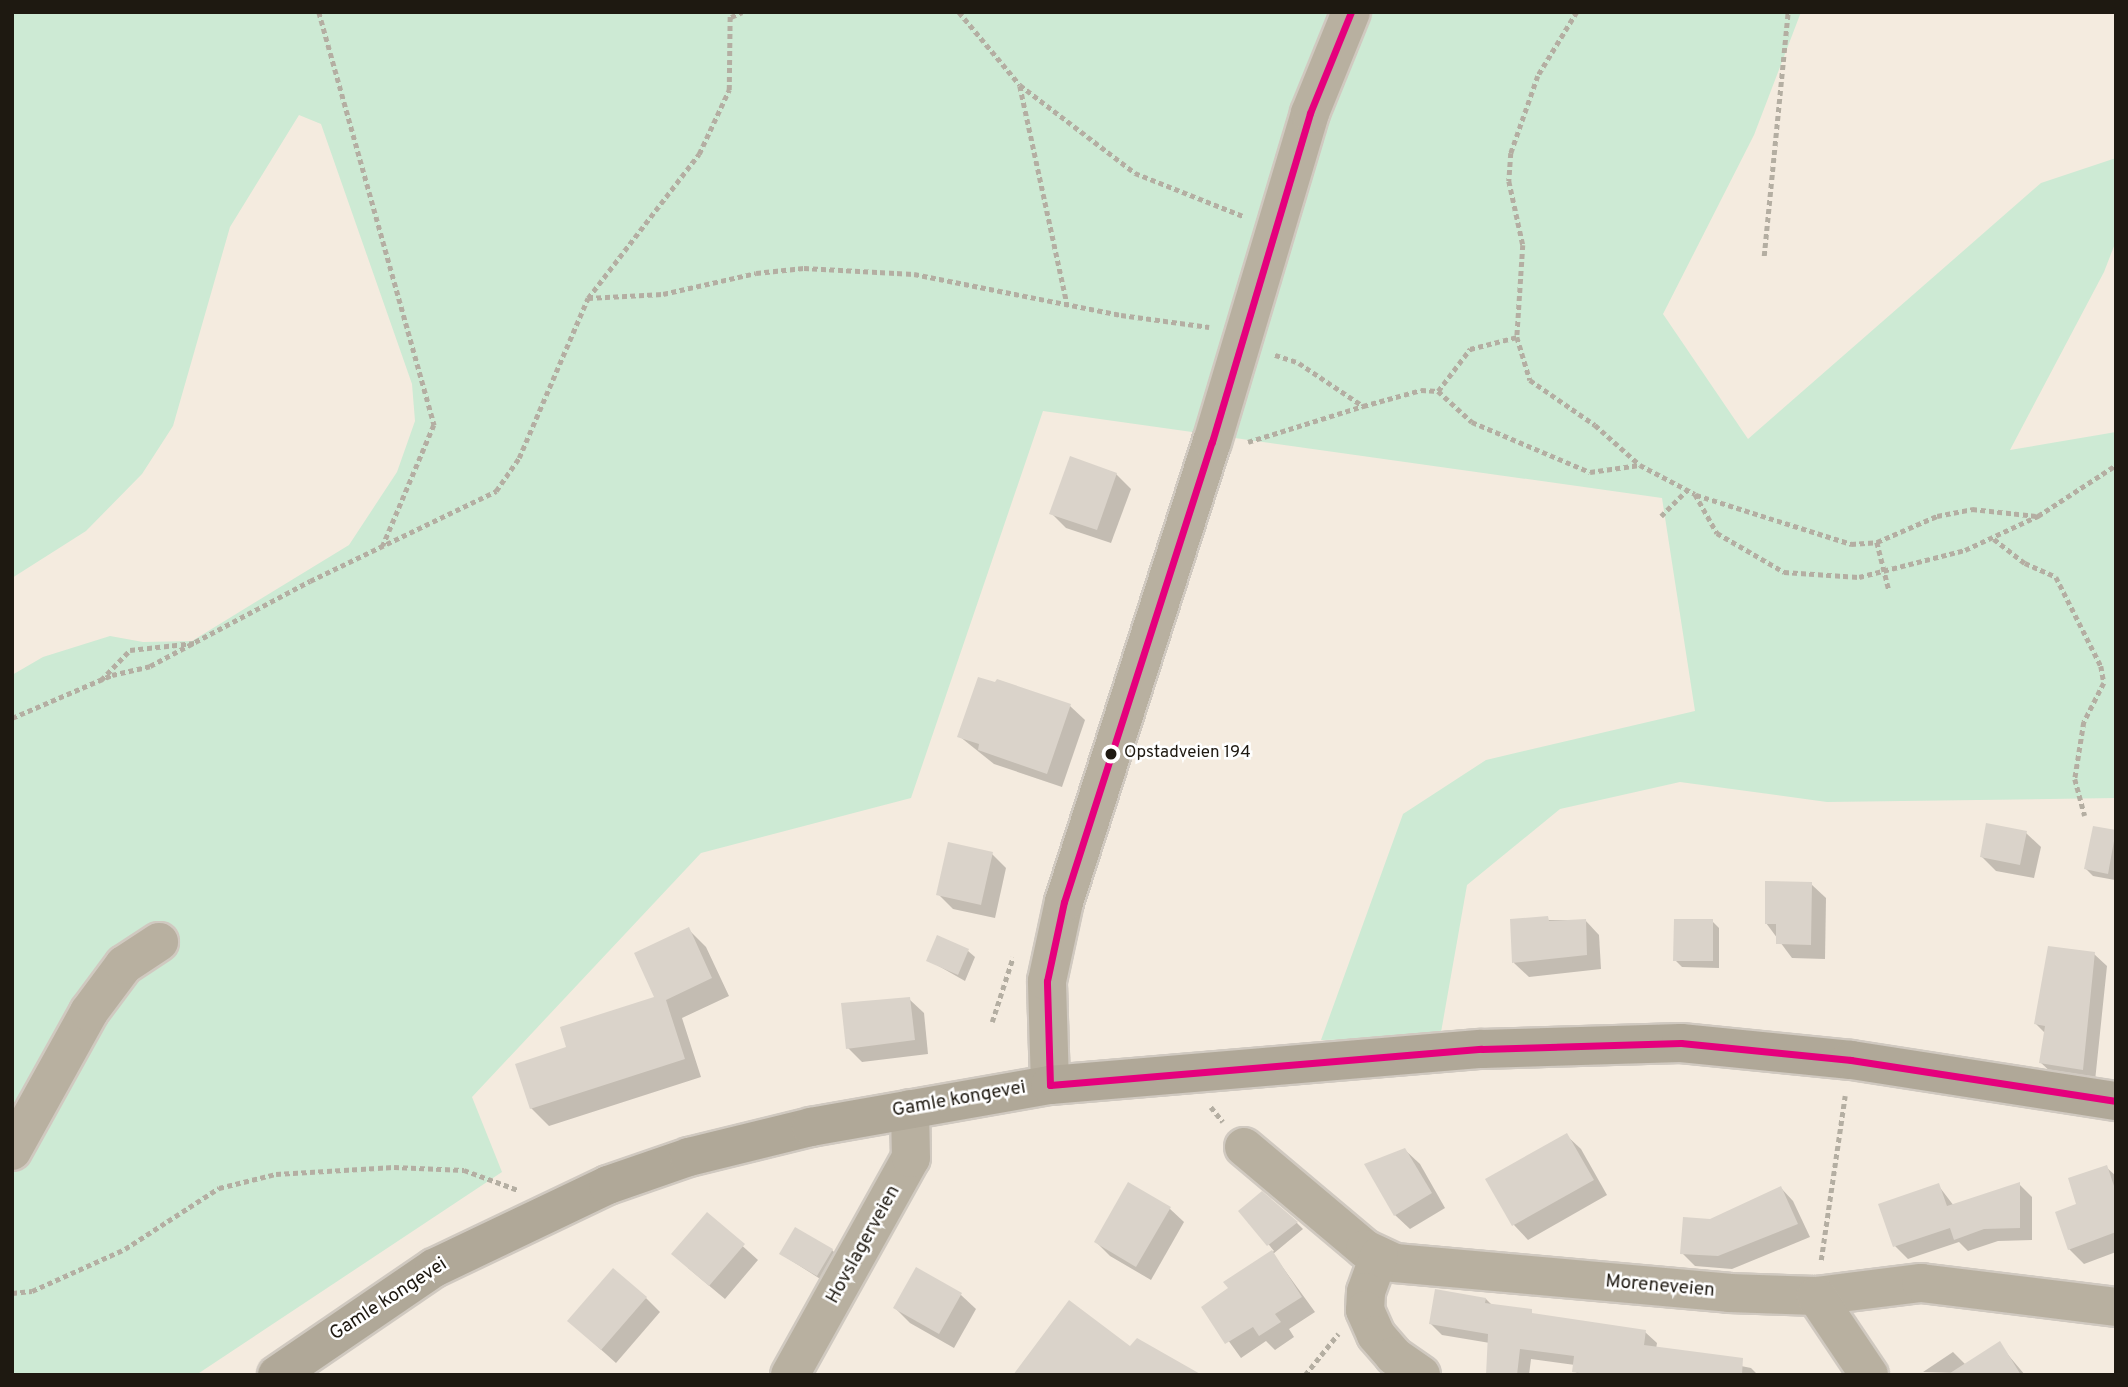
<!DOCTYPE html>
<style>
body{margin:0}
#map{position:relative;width:2128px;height:1387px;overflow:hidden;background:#f4ebdf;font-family:Overpass,sans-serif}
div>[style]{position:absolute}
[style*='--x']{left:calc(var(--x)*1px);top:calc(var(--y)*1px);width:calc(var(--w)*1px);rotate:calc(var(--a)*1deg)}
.green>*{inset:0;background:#cdead4}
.shadow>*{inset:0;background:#0003}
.building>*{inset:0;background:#dad3ca}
.path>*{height:4.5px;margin-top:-2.25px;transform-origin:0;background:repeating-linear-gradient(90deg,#b4aea2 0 5px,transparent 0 8.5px)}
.roads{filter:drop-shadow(2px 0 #d0c9c0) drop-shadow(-2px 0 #d0c9c0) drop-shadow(0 2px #d0c9c0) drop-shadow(0 -2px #d0c9c0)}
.minor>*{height:38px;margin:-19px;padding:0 19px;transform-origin:19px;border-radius:19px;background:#b8b0a0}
.major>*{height:38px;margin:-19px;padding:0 19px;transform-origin:19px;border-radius:19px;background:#b0a898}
.bus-1>*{height:7px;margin:-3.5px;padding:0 3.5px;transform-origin:3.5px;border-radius:3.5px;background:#e5007d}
.dots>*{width:19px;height:19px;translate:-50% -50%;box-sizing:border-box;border:4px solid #fff;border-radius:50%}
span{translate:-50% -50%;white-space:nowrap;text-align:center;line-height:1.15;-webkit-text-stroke:5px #fff;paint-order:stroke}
.bus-label{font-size:17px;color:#1e1911}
.left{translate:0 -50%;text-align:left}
.street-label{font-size:19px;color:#1e1911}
.frame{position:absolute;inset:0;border:14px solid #1e1911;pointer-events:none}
</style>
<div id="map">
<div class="green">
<div style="clip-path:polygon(12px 12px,1801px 12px,1754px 135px,1663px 314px,1748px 439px,2041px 183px,2116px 158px,2116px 241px,2104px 272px,2010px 450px,2116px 432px,2116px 798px,1827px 802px,1680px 782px,1560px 809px,1467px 885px,1440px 1038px,1321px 1040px,1403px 814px,1486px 760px,1695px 711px,1662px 498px,1043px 411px,911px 798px,701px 853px,472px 1097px,502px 1172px,196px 1375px,12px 1375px,12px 675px,43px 657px,110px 636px,143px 642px,192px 641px,349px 545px,397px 472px,415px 421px,412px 384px,321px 124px,299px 115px,230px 227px,173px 426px,142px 474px,86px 531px,12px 578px)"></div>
</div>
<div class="shadow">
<div style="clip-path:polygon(1116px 474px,1131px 489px,1111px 543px,1066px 528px,1051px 513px)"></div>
<div style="clip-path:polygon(1070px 706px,1085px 720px,1062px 787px,994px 764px,959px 736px)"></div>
<div style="clip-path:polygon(2094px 828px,2116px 832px,2115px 880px,2093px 876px,2086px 869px)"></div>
<div style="clip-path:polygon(2026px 833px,2041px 847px,2034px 878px,1996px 871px,1982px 857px)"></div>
<div style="clip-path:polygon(992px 854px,1006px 868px,995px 918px,953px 909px,938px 894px)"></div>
<div style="clip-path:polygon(1811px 884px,1826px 898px,1825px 959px,1792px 958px,1766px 923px)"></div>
<div style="clip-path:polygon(1512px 920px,1585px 920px,1599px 935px,1601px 969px,1529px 977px,1514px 963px)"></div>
<div style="clip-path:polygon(1712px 921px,1719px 928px,1719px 968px,1682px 967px,1675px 960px)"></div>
<div style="clip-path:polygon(688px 929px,706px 947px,729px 996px,682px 1018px,701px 1077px,549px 1126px,531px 1108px,568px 1048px,657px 998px)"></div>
<div style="clip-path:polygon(968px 951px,975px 957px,965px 981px,928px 960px)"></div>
<div style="clip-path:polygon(2094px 954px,2107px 966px,2095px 1081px,2053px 1074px,2040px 1062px,2045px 1033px,2036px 1024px)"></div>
<div style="clip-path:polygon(909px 999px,924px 1013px,928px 1054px,862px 1062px,848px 1048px)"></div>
<div style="clip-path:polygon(1566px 1135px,1581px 1149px,1607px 1195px,1528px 1240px,1514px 1225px,1487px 1180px)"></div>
<div style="clip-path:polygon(1405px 1150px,1420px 1164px,1445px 1208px,1410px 1229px,1395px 1215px,1366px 1165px)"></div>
<div style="clip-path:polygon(2106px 1167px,2116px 1176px,2116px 1252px,2084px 1264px,2069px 1249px,2079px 1205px)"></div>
<div style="clip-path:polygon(2019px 1184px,2032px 1197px,2032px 1240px,1998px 1241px,1968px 1251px,1959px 1242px,1908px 1259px,1895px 1246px,1938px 1185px,1954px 1206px)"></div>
<div style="clip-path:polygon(1781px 1188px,1793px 1201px,1810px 1237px,1732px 1269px,1695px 1266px,1682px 1253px,1710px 1221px)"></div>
<div style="clip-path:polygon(1169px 1208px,1184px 1222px,1151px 1280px,1110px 1256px,1096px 1242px)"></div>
<div style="clip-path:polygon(1241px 1211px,1297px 1223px,1303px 1229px,1273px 1254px,1315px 1312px,1289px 1329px,1294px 1337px,1275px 1350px,1266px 1341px,1241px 1358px,1204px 1307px,1230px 1289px,1226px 1282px,1274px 1251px)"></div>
<div style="clip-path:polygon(707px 1214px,758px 1260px,725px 1299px,688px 1268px)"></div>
<div style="clip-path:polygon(832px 1250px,839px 1257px,825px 1282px,781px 1254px)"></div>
<div style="clip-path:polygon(917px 1270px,961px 1295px,976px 1309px,954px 1348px,910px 1323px,895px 1308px)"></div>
<div style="clip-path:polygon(646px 1298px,660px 1312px,616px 1363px,569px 1321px)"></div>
<div style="clip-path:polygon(1486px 1299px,1492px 1305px,1536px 1315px,1645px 1332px,1657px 1343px,1656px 1349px,1751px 1368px,1758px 1375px,1577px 1375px,1575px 1365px,1531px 1359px,1529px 1375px,1487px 1375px,1490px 1343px,1442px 1335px,1431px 1324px)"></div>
<div style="clip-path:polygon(1999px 1344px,2025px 1375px,1923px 1372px,1953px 1352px,1966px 1365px)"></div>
</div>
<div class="building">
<div style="clip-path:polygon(1070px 456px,1117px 473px,1097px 530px,1049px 514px)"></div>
<div style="clip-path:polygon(978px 677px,995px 682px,997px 679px,1071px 704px,1047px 774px,978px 750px,979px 744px,957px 737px)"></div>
<div style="clip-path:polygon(1986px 823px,2027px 831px,2020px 865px,1980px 857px)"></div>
<div style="clip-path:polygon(2093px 826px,2116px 830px,2108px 874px,2084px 869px)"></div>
<div style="clip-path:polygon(948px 842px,993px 852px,981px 905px,936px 895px)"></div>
<div style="clip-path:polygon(1765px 881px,1812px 882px,1811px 945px,1776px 944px,1776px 924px,1765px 924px)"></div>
<div style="clip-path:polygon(1548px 916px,1549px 921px,1586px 919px,1587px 955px,1512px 963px,1510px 919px)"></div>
<div style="clip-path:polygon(1674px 919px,1713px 919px,1713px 961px,1673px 961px)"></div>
<div style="clip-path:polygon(689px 927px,712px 978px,666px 1000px,685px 1059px,530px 1109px,515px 1064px,566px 1047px,560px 1027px,654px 997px,634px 953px)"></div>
<div style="clip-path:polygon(937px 935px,969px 949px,958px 975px,926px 961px)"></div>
<div style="clip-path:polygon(2048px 946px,2095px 952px,2083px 1070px,2039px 1063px,2045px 1026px,2034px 1024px)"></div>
<div style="clip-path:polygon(910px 997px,915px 1040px,846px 1049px,841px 1003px)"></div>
<div style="clip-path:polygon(1567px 1133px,1594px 1180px,1512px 1226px,1485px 1179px)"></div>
<div style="clip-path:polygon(1405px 1148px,1432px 1193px,1394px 1216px,1364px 1164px)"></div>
<div style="clip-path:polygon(2107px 1165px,2116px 1192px,2116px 1232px,2068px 1250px,2055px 1212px,2076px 1204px,2068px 1178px)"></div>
<div style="clip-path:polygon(1128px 1182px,1171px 1207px,1136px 1267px,1094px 1242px)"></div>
<div style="clip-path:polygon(2020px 1182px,2020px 1228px,1984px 1229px,1954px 1240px,1950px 1228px,1893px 1247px,1878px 1204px,1939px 1183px,1947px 1206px)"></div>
<div style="clip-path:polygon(1781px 1186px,1798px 1224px,1718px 1256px,1680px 1254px,1683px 1217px,1710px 1219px)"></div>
<div style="clip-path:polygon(1262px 1191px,1298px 1222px,1267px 1246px,1238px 1211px)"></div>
<div style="clip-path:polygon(707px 1212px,745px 1244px,709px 1286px,671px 1254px)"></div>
<div style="clip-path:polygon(795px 1227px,833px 1249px,817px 1276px,779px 1254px)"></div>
<div style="clip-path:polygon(1272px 1250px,1302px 1297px,1275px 1314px,1281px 1322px,1259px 1336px,1253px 1327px,1225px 1344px,1201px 1307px,1228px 1288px,1223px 1282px)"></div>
<div style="clip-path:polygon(916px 1267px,962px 1293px,939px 1334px,893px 1308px)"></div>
<div style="clip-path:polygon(613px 1268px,647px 1297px,601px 1350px,567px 1321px)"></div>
<div style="clip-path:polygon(1435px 1289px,1486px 1298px,1485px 1303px,1532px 1309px,1532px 1313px,1646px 1330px,1644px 1345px,1743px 1358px,1742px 1375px,1593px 1375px,1572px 1372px,1574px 1356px,1520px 1349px,1517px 1375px,1486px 1375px,1488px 1334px,1429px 1324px)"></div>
<div style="clip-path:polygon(1069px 1300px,1130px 1346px,1137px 1338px,1202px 1375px,1013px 1375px)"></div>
<div style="clip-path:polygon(2000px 1341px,2021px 1375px,1947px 1375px)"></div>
</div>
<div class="path">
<div style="--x:319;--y:12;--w:429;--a:74.4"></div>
<div style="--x:434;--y:425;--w:131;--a:112.9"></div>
<div style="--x:959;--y:12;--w:95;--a:50.1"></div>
<div style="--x:1020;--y:85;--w:145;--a:37.4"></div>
<div style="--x:1135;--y:173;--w:116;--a:21.7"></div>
<div style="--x:1577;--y:12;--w:75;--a:121.4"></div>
<div style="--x:1538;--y:76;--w:82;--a:109.3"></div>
<div style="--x:1511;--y:153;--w:28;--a:94"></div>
<div style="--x:1509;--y:181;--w:66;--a:77.7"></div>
<div style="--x:1523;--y:245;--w:92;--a:93.7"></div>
<div style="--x:1517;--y:337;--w:45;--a:73.2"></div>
<div style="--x:1530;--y:380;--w:79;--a:34.7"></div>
<div style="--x:1595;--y:425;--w:60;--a:41.6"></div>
<div style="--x:731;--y:17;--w:12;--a:-24"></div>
<div style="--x:1020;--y:86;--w:222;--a:77.8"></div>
<div style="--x:1764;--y:256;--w:245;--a:-84.4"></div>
<div style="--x:588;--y:298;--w:75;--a:-3.1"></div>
<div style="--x:663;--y:294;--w:95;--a:-12.7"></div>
<div style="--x:756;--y:273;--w:48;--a:-5.9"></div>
<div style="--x:804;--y:268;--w:110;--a:3.1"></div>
<div style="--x:914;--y:274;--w:211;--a:11.2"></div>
<div style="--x:1121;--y:315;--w:89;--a:7.8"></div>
<div style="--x:1275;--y:355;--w:25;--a:18"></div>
<div style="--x:1299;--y:363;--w:77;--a:33.9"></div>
<div style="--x:1363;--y:406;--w:60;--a:-15.4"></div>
<div style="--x:1421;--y:390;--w:17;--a:3"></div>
<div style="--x:1438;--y:391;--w:46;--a:42.4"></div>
<div style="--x:1472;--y:422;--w:128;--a:23"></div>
<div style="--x:1590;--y:472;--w:50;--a:-8"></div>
<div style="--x:1640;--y:465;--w:62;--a:27.8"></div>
<div style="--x:1695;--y:494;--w:45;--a:60.6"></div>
<div style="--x:1717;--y:533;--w:78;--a:30.2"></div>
<div style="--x:1784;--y:572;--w:75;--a:3.8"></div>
<div style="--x:1859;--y:577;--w:109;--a:-14.3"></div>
<div style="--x:1965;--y:550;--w:81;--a:-25"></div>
<div style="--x:2038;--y:516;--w:93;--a:-33.2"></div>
<div style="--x:1438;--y:391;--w:53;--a:-52.7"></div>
<div style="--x:1470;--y:349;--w:49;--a:-14.3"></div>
<div style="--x:1248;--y:442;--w:121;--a:-17.4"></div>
<div style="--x:1696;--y:495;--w:163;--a:17.5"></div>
<div style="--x:1851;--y:544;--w:26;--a:-4"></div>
<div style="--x:1877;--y:542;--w:65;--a:-23.4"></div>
<div style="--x:1937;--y:516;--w:36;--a:-11"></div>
<div style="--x:1972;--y:509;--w:64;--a:6.2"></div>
<div style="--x:1661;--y:516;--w:37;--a:-45"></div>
<div style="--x:1994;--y:539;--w:39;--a:38"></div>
<div style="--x:2025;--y:563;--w:34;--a:24"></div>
<div style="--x:2056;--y:577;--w:100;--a:63.2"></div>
<div style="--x:2101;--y:666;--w:17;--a:80"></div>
<div style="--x:2104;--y:683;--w:44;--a:117.1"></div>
<div style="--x:2084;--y:722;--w:58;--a:99"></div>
<div style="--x:2075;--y:779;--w:38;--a:75"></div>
<div style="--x:1877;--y:542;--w:49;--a:76"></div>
<div style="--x:101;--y:680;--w:42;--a:-46"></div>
<div style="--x:130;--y:650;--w:65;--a:-6.1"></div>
<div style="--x:12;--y:718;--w:109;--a:-23.3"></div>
<div style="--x:112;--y:675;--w:39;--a:-13"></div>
<div style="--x:150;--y:666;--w:181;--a:-28"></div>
<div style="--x:310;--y:581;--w:207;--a:-25.8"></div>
<div style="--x:496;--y:491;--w:40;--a:-55.1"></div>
<div style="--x:519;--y:458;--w:174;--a:-66.7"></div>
<div style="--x:588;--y:298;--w:182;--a:-52.4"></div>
<div style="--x:699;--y:154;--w:71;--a:-64.9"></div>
<div style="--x:729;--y:90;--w:78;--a:-89.3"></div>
<div style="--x:992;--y:1022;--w:68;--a:-72.1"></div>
<div style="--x:1211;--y:1107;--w:19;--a:51"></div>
<div style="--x:1821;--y:1260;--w:166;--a:-81.7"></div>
<div style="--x:12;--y:1293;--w:20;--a:-6"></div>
<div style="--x:32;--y:1291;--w:102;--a:-24.3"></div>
<div style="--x:125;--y:1249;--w:112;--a:-33"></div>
<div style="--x:219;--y:1188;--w:59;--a:-13.8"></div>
<div style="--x:276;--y:1174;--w:118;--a:-3.4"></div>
<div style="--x:394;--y:1167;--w:70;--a:2.5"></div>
<div style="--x:464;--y:1170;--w:58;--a:20.3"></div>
<div style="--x:1305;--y:1375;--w:53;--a:-51.2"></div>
</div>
<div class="roads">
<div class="minor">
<div style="--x:1050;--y:1085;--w:104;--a:-91.7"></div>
<div style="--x:1047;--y:981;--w:81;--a:-77.9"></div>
<div style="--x:1064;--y:902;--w:483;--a:-72.2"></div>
<div style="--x:1212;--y:442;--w:343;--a:-73.4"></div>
<div style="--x:1310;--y:113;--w:109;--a:-67.9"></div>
<div style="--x:1244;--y:1147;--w:158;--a:40.1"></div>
<div style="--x:1365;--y:1249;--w:33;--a:25"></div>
<div style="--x:1395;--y:1263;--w:335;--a:5.1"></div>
<div style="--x:1729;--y:1293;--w:87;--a:2"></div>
<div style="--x:1816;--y:1296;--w:106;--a:-7.1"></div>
<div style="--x:1921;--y:1283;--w:196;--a:7"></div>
<div style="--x:12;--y:1151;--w:159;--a:-61"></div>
<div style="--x:89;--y:1012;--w:59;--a:-53.3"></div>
<div style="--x:124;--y:965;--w:42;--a:-33.3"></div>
<div style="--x:1379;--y:1256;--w:38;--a:110"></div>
<div style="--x:1366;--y:1292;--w:18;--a:93"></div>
<div style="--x:1365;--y:1310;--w:27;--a:66"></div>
<div style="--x:1376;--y:1335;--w:28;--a:49"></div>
<div style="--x:1394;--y:1356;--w:33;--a:35"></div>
<div style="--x:1816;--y:1296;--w:95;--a:56.1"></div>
<div style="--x:790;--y:1375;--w:248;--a:-60.9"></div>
<div style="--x:911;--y:1158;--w:49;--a:-91.2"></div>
</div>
<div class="major">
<div style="--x:277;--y:1375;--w:190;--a:-34.3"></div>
<div style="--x:434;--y:1268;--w:193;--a:-25.5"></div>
<div style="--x:608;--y:1185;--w:86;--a:-19.1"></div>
<div style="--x:689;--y:1157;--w:126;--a:-13.8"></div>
<div style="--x:811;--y:1127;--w:243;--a:-10"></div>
<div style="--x:1050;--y:1085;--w:433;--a:-4.8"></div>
<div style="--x:1482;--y:1049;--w:199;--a:-1.7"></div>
<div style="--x:1681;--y:1043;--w:171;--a:5.7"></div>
<div style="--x:1851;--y:1060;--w:268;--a:8.8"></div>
</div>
</div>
<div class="bus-1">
<div style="--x:1050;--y:1085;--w:104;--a:-91.7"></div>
<div style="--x:1047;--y:981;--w:81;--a:-77.9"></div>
<div style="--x:1064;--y:902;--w:483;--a:-72.2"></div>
<div style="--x:1212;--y:442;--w:343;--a:-73.4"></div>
<div style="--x:1310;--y:113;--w:109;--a:-67.9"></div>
<div style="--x:1050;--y:1085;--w:433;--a:-4.8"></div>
<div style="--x:1482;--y:1049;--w:199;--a:-1.7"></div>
<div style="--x:1681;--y:1043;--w:171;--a:5.7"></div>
<div style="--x:1851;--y:1060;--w:268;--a:8.8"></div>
</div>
<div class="dots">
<div style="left:1111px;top:754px;background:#1e1911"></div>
</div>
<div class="bus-label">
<span class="left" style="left:1124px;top:754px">Opstadveien 194</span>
</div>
<div class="street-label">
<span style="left:959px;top:1100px;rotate:-10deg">Gamle kongevei</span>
<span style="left:864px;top:1245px;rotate:-61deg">Hovslagerveien</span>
<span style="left:1660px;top:1287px;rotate:5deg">Moreneveien</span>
<span style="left:389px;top:1300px;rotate:-33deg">Gamle kongevei</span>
</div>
<div class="frame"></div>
</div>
